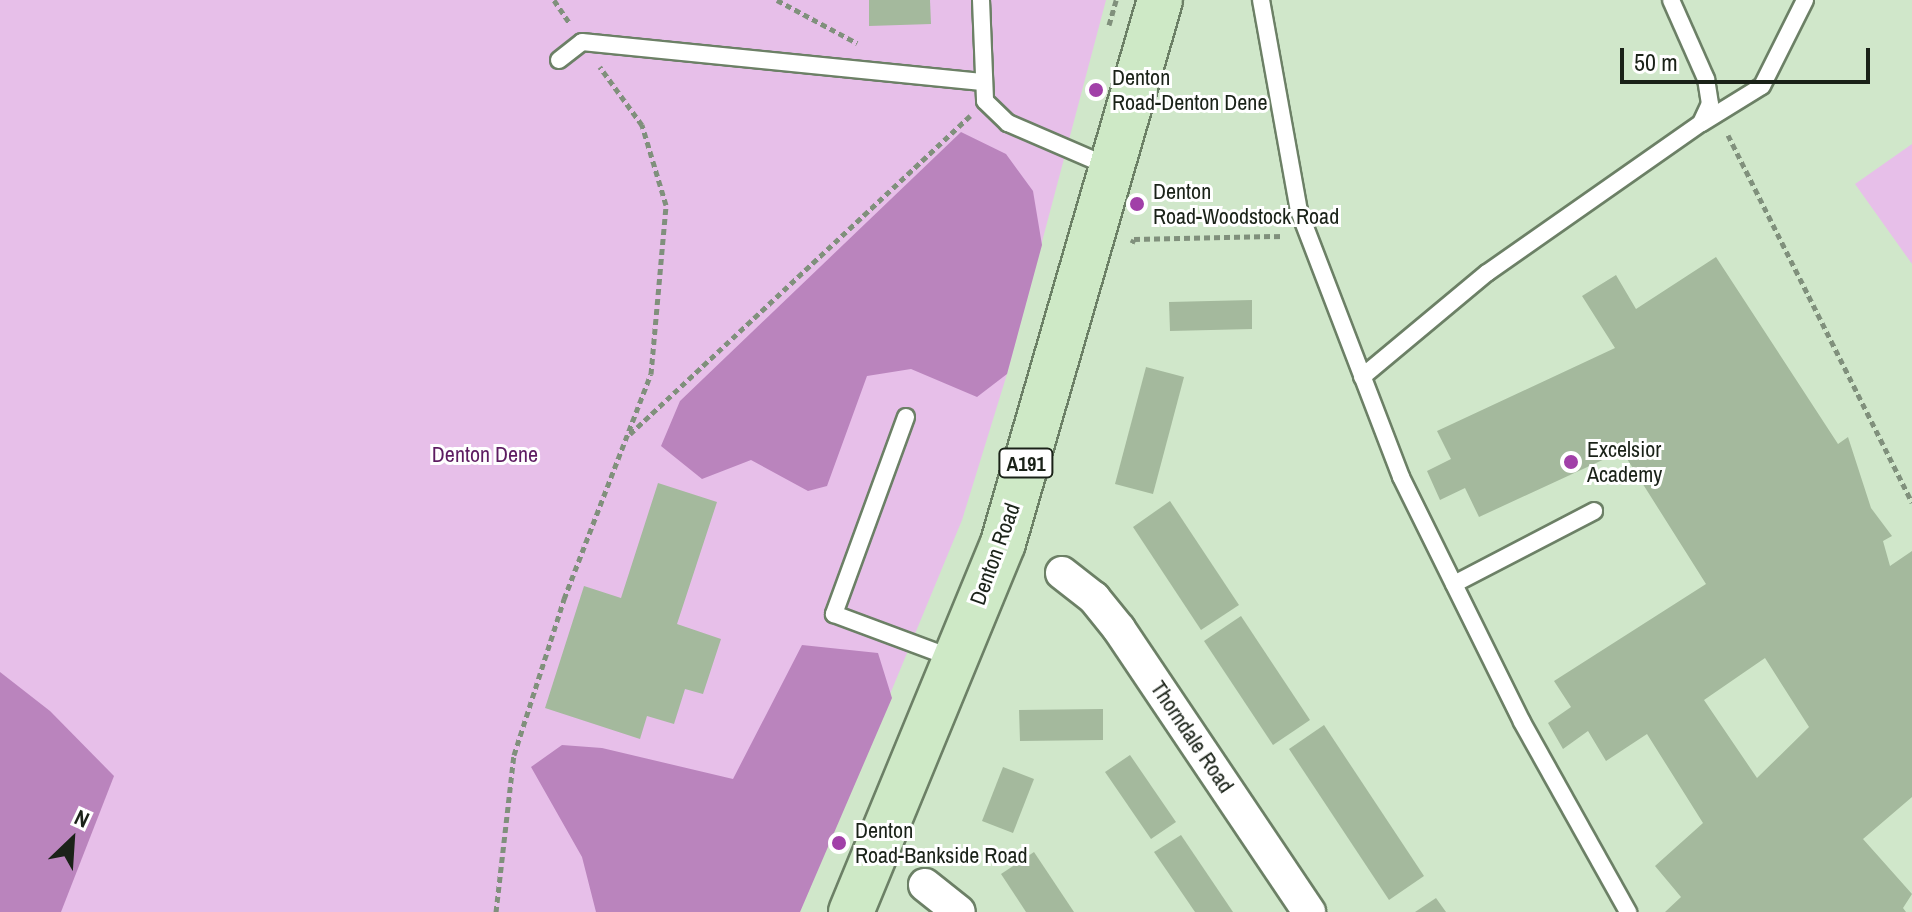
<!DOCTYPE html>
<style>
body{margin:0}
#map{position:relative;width:1912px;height:912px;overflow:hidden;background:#d0e7ca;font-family:"Archivo Narrow",sans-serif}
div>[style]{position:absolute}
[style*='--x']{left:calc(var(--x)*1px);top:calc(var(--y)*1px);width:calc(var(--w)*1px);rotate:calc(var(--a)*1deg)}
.green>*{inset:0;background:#e7bfe9}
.forest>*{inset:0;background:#ba84bd}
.building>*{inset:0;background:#a4b99d}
.path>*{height:5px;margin-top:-2.5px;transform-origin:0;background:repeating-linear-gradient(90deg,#80907c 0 6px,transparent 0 10px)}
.roads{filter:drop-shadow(2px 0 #6c8066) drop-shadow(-2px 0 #6c8066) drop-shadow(0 2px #6c8066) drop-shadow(0 -2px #6c8066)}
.lane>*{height:16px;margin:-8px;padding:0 8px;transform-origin:8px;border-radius:8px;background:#fff}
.street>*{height:32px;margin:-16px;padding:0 16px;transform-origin:16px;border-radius:16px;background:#fff}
.primary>*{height:44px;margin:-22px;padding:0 22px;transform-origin:22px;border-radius:22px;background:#cee9c6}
.dots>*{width:22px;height:22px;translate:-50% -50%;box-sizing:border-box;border:4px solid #fff;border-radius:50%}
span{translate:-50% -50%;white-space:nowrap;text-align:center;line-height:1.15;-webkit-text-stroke:6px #fff;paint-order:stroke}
.shield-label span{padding:2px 6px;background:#fff;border:2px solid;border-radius:6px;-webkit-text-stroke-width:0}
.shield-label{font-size:20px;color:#1a2218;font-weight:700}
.poi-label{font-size:22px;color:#1a2218}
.left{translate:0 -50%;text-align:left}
.park-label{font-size:22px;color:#5d1c61}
.street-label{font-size:22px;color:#1a2218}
.north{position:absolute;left:32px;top:800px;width:80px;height:80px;-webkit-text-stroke:6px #fff;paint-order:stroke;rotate:25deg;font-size:22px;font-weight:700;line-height:32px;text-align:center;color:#1a2218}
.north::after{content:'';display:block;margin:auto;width:28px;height:36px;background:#1a2218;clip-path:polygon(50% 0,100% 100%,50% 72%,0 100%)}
.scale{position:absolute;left:1620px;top:48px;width:250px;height:36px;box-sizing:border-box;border:4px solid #1a2218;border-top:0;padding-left:10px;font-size:24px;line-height:28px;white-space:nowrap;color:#1a2218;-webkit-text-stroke:6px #fff;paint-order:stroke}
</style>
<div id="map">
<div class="green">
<div style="clip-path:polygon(0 0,1106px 0,1007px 374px,962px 520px,800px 912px,0 912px)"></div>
<div style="clip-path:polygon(1912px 144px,1912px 264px,1855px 184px)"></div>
</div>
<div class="forest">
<div style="clip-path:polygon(961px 132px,1006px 154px,1033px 191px,1042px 245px,1007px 374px,977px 397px,911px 369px,867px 376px,827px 486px,808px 491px,751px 460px,702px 479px,661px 446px,680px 401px)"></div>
<div style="clip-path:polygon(802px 645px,878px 653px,892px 698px,800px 912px,596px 912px,582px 857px,531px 767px,562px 745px,602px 748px,733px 779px)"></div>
<div style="clip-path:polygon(0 672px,50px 711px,114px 776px,61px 912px,0 912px)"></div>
</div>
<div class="building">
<div style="clip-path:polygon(869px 0,930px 0,931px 24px,869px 26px)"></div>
<div style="clip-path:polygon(evenodd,1716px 257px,1838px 444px,1848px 437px,1871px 508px,1892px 536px,1883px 541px,1890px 566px,1912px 551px,1912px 797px,1863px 839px,1912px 894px,1903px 908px,1906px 912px,1665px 912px,1681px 897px,1655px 866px,1703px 823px,1647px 734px,1606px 761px,1588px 731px,1563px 749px,1548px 723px,1571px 707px,1554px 681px,1706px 584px,1622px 451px,1479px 517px,1465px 488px,1440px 500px,1427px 471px,1451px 459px,1437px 431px,1615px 348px,1582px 296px,1616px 275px,1636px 309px,1716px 257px,1765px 658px,1809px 727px,1757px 778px,1704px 700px,1765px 658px)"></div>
<div style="clip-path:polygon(1252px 300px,1252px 329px,1170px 331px,1169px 302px)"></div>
<div style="clip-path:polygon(1146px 367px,1184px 377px,1153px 494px,1115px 484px)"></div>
<div style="clip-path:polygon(658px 483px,717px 502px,677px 624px,721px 639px,703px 694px,685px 689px,674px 724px,647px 716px,640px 739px,545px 708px,584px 586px,621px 598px)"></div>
<div style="clip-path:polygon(1170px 501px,1239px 605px,1201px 630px,1133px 527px)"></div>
<div style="clip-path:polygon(1241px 616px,1310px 720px,1273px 745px,1204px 641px)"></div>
<div style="clip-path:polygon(1103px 709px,1103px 740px,1020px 741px,1019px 710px)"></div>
<div style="clip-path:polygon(1324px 725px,1424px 876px,1389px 900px,1289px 749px)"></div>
<div style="clip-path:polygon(1130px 755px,1176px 822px,1151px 839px,1105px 772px)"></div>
<div style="clip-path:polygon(1003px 767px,1034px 779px,1013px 833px,982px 821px)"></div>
<div style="clip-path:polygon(1181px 835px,1233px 912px,1195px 912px,1154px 852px)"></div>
<div style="clip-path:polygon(1034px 852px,1074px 912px,1026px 912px,1001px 874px)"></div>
<div style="clip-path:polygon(1436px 898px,1446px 912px,1415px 912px)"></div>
</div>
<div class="path">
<div style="--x:554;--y:0;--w:27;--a:56"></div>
<div style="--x:777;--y:0;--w:91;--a:28.3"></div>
<div style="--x:1109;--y:25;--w:26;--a:-74"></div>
<div style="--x:1728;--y:135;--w:411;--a:63.4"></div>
<div style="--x:1132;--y:243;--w:4;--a:-63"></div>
<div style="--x:1134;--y:239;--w:149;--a:-1.2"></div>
<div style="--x:630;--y:434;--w:466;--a:-43.1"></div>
<div style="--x:496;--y:912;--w:158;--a:-83.5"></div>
<div style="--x:514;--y:755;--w:164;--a:-72.2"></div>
<div style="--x:564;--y:599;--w:241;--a:-68.9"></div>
<div style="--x:651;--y:374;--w:170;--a:-84.9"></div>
<div style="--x:666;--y:205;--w:84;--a:-106.7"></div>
<div style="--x:642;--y:125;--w:72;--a:-125.9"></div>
</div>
<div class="roads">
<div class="lane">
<div style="--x:981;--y:0;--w:101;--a:87.7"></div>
<div style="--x:985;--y:101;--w:32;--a:44"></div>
<div style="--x:1008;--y:123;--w:109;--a:23.3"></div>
<div style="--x:1261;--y:0;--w:214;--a:79.8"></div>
<div style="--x:1299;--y:211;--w:285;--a:69"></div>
<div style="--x:1401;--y:477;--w:273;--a:63.7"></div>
<div style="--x:1522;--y:722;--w:218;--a:60.8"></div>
<div style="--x:559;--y:60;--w:29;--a:-38"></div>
<div style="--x:582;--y:42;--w:402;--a:5.7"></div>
<div style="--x:1702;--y:123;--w:70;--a:-31.7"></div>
<div style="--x:1762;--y:86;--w:96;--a:-63.4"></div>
<div style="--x:1362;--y:377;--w:163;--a:-39.8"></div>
<div style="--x:1487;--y:273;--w:261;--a:-35"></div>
<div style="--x:1701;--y:123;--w:21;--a:-65"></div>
<div style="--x:1710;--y:104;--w:25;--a:-99"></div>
<div style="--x:1706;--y:79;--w:86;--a:-113.9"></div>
<div style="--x:906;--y:417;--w:210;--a:110.1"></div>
<div style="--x:834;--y:614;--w:129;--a:20.4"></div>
<div style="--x:1454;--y:584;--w:158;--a:-27.5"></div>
</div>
<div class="street">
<div style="--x:1062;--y:573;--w:41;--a:38"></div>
<div style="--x:1094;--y:598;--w:40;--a:51"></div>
<div style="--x:1119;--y:629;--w:341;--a:56.1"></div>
<div style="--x:925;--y:885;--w:43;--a:38.5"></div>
</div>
<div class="primary">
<div style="--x:851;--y:912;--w:399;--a:-67.6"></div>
<div style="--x:1003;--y:543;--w:565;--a:-73.87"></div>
</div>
</div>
<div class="dots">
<div style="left:1096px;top:90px;background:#a140a8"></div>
<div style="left:1137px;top:204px;background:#a140a8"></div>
<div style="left:1571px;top:462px;background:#a140a8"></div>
<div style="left:839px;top:843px;background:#a140a8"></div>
</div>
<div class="shield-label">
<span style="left:1026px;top:463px">A191</span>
</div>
<div class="poi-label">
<span class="left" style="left:1112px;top:90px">Denton<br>Road-Denton Dene</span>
<span class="left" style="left:1153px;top:204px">Denton<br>Road-Woodstock Road</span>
<span class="left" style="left:1587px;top:462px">Excelsior<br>Academy</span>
<span class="left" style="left:855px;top:843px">Denton<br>Road-Bankside Road</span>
</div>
<div class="park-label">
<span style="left:485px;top:455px">Denton Dene</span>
</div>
<div class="street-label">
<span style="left:995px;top:554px;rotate:-70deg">Denton Road</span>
<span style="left:1192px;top:737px;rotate:56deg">Thorndale Road</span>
</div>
<div class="north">N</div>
<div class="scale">50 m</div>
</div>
